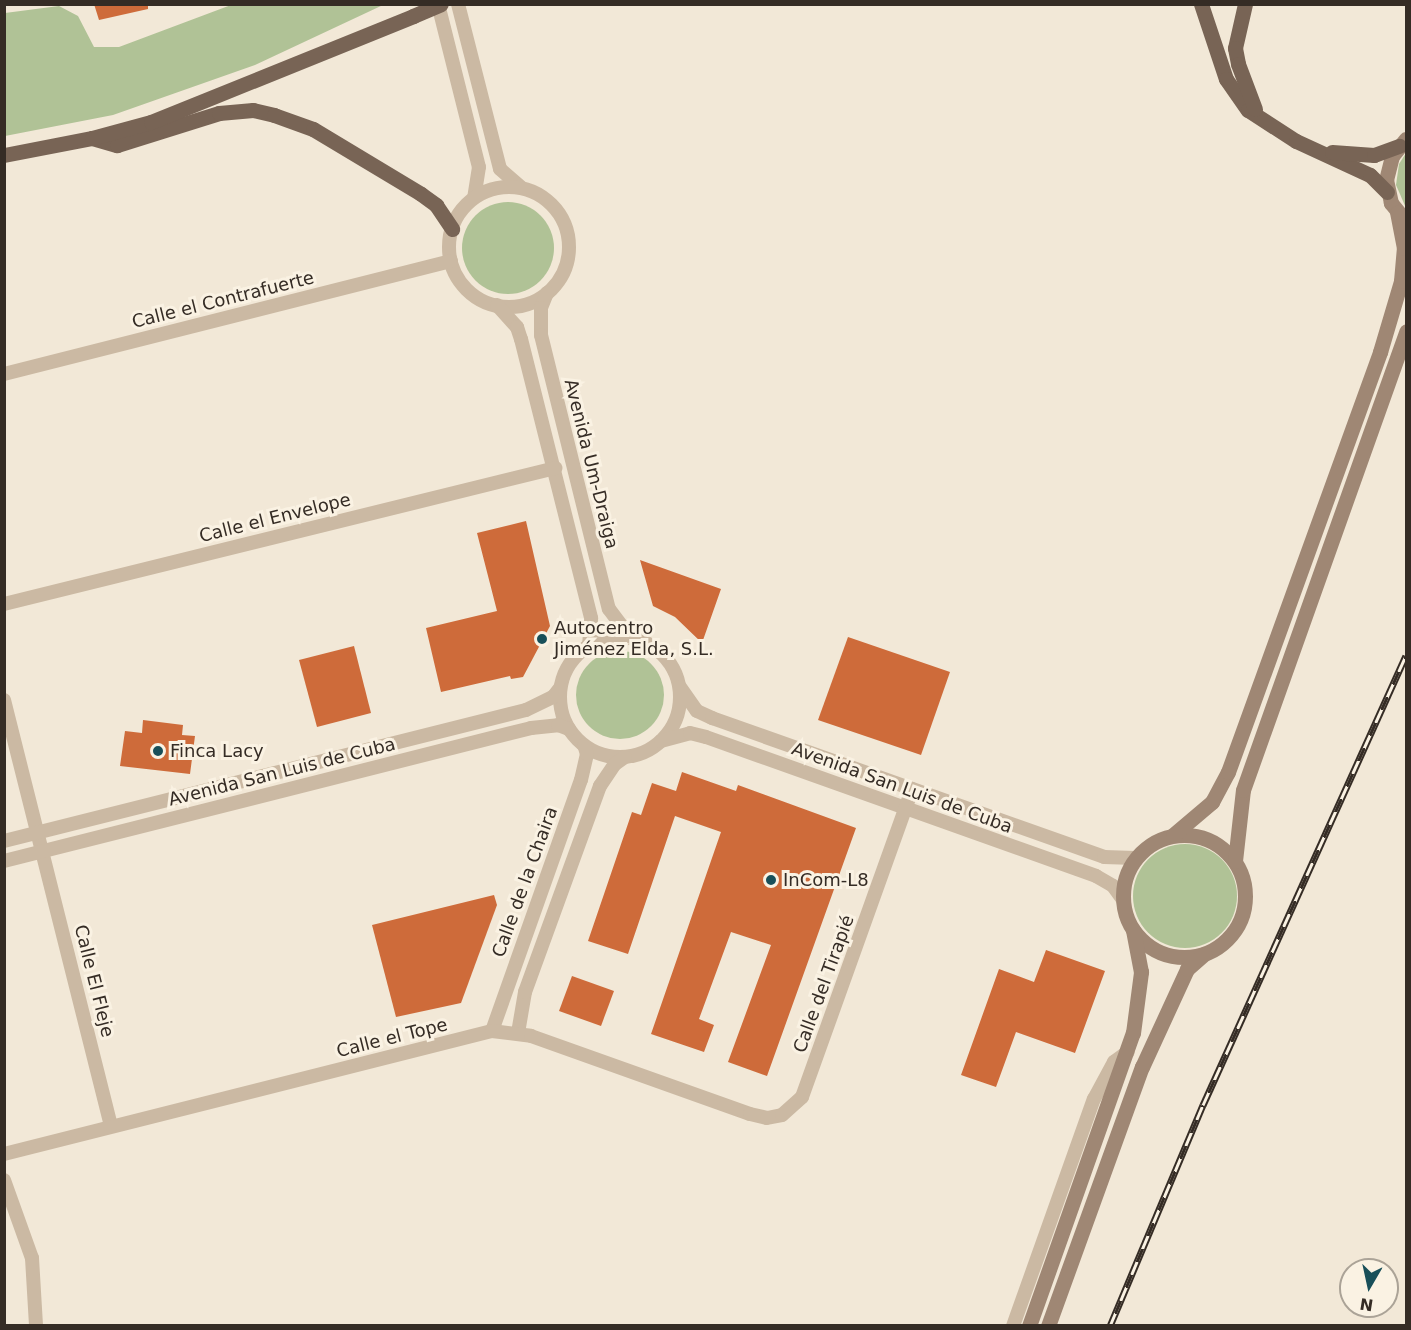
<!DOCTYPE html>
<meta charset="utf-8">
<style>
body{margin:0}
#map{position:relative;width:1411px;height:1330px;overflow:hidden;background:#f2e8d7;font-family:"DejaVu Sans",sans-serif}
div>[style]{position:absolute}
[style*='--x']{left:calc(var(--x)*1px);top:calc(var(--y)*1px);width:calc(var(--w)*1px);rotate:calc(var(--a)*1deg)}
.green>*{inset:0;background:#b0c296}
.round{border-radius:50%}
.building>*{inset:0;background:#ce6b3a}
.street>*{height:14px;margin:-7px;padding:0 7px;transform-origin:7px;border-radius:7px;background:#cbb9a3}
.street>.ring{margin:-7px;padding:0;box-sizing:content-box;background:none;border:14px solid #cbb9a3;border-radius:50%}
.secondary>*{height:15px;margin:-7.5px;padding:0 7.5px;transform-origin:7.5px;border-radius:7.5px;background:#9f8774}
.secondary>.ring{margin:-7.5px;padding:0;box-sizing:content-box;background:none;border:15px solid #9f8774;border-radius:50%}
.primary>*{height:15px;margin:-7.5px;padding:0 7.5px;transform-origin:7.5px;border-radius:7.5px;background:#786455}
.rail>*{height:7px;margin-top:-3.5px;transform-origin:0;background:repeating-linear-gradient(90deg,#faf2e3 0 14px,#352c25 0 28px);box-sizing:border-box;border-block:2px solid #352c25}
.primary-bridge>*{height:15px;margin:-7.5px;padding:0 7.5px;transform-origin:7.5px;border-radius:7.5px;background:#786455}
.dots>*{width:16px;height:16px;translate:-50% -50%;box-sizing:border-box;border:3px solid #faf2e3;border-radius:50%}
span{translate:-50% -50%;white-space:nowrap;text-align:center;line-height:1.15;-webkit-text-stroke:6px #faf2e3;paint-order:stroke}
.street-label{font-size:18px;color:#352c25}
.poi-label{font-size:18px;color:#352c25}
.left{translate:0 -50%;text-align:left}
.frame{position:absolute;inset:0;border:6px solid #352c25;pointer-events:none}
.north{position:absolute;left:1339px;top:1258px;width:60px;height:60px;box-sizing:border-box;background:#faf2e3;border:2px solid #aba397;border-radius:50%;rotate:189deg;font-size:16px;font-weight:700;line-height:24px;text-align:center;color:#352c25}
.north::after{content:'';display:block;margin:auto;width:21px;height:27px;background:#184f59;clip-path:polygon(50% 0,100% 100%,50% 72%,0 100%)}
</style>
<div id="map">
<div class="green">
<div style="clip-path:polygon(231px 5px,383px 5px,255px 65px,113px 115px,5px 136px,5px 13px,59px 6px,78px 16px,94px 47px,119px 47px)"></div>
<div style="clip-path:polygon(1406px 153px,1406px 208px,1396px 185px,1399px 164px)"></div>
<div class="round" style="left:462px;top:202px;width:92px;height:92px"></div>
<div class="round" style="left:576px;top:651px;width:88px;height:88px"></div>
<div class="round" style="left:1133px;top:844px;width:104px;height:104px"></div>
</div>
<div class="building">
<div style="clip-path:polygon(94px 4px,148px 4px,148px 9px,99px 20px)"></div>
<div style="clip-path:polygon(526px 521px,550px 626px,523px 677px,511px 679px,510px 676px,441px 692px,426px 628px,497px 611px,477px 533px)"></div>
<div style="clip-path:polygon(640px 560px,721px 589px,702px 643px,675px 617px,653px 606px)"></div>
<div style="clip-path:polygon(848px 637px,950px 672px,921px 755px,818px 720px)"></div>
<div style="clip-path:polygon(354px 646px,371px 713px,317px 727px,299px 660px)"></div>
<div style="clip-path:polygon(143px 720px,183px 725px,182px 735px,195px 736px,190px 774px,120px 766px,125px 731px,142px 733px)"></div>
<div style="clip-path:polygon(682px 772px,736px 791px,738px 785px,856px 828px,767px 1076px,728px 1062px,771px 945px,731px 932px,699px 1019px,714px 1025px,704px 1052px,651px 1034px,721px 832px,675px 816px,628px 954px,588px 941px,632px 812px,641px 815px,652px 783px,676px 791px)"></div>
<div style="clip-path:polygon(494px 895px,497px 905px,461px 1003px,396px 1017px,372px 925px)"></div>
<div style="clip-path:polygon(1046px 950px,1105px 971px,1075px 1053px,1016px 1032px,996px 1087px,961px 1075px,999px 969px,1034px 982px)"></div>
<div style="clip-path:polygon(572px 976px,614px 991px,601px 1026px,559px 1011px)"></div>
</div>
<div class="street">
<div style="--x:438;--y:4;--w:168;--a:75.9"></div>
<div style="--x:479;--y:167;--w:31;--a:99"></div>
<div style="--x:458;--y:4;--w:170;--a:75.7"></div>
<div style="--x:500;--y:169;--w:29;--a:41"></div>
<div class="ring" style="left:449px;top:187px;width:106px;height:106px"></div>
<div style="--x:547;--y:293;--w:16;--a:112"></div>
<div style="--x:541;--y:308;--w:27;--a:90"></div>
<div style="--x:541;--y:335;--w:282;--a:76.1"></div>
<div style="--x:609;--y:609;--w:36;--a:53"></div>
<div style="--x:497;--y:305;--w:30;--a:48"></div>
<div style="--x:517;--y:327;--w:13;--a:72"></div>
<div style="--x:521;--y:339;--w:288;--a:75.9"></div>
<div style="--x:591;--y:618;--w:27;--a:94"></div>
<div style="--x:4;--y:374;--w:461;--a:-14.2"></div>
<div style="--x:4;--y:604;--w:568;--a:-13.86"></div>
<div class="ring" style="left:560px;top:637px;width:106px;height:106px"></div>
<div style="--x:680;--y:687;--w:29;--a:55"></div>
<div style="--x:697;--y:711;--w:17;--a:25"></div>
<div style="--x:712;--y:718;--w:416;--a:19.5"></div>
<div style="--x:1104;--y:857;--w:31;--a:2"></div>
<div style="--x:4;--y:700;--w:439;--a:75.9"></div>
<div style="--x:661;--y:741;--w:30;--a:-15"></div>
<div style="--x:690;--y:733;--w:16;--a:14"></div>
<div style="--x:706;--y:737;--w:414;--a:19.6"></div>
<div style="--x:1096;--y:876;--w:20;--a:30"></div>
<div style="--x:1113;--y:886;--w:17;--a:54"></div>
<div style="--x:4;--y:841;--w:538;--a:-14.09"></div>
<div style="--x:526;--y:710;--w:30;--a:-26"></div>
<div style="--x:553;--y:697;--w:11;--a:-52"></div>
<div style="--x:4;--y:861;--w:544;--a:-14.16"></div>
<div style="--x:531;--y:728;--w:27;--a:-6"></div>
<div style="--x:558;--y:725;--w:12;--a:20"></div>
<div style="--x:492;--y:1031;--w:266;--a:-70.5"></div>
<div style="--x:581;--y:780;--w:27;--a:-77"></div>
<div style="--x:587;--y:754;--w:9;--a:-108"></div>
<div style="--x:518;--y:1033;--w:42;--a:-80.3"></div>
<div style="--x:525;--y:992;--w:219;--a:-70"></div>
<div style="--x:600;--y:786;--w:27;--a:-56"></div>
<div style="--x:615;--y:764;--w:12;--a:-35"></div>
<div style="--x:4;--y:1154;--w:503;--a:-14.15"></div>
<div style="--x:492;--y:1031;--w:39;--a:7"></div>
<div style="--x:531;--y:1036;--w:232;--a:19.6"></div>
<div style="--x:750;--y:1114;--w:17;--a:13"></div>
<div style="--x:767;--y:1118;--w:15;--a:-11"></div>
<div style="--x:782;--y:1115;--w:27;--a:-42"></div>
<div style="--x:802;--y:1097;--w:327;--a:-70.3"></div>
<div style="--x:4;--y:1180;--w:83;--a:70.3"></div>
<div style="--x:32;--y:1258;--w:68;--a:86.6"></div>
<div style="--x:1013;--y:1326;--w:241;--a:-70.4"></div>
<div style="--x:1094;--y:1099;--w:42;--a:-61.6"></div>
<div style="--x:1114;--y:1062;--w:17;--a:-36"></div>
</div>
<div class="secondary">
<div style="--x:1404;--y:219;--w:21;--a:-129"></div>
<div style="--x:1391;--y:203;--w:24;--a:-102"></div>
<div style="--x:1386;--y:180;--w:25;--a:-76"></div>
<div style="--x:1392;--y:156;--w:22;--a:-51"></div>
<div class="ring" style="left:1123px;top:835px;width:107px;height:107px"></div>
<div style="--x:1173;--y:835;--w:51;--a:-40.2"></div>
<div style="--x:1212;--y:802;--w:34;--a:-62"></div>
<div style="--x:1228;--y:772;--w:447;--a:-70.1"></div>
<div style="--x:1380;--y:352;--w:74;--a:-73.5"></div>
<div style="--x:1401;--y:281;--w:33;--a:-85"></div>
<div style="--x:1404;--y:248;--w:36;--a:-101"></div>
<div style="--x:1235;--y:861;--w:71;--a:-83.6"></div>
<div style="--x:1243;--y:790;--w:487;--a:-70.4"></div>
<div style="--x:1029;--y:1326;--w:311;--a:-70.5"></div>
<div style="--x:1133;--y:1033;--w:62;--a:-82.5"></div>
<div style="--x:1141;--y:972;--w:43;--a:-100.8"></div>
<div style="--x:1048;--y:1326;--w:276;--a:-70.1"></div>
<div style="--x:1142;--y:1067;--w:108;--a:-65.3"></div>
<div style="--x:1187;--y:969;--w:23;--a:-41"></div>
</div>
<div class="primary">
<div style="--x:1201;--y:4;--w:79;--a:71.6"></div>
<div style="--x:1226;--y:79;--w:38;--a:55"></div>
<div style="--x:1248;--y:110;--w:57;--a:32.9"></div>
<div style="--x:1296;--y:141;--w:81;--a:24.7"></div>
<div style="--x:1370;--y:175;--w:24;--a:45"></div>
<div style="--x:1245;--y:4;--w:45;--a:102.8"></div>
<div style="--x:1235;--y:48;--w:16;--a:79"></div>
<div style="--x:1238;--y:64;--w:48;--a:69.3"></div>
<div style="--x:92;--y:138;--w:26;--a:16"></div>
<div style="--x:117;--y:145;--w:107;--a:-17.4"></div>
<div style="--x:219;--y:113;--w:34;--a:-5"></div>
<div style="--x:253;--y:110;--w:22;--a:13"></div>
<div style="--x:274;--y:115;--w:41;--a:19.7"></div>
<div style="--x:313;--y:129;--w:126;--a:31"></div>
<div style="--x:421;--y:194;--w:19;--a:36"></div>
<div style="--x:436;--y:205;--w:29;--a:56"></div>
<div style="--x:1332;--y:152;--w:42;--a:4.1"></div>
<div style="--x:1374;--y:155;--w:27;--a:-20"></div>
<div style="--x:4;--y:155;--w:90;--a:-10.9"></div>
<div style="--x:92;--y:138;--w:61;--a:-15.2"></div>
<div style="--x:151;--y:122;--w:283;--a:-22"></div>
</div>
<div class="rail">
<div style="--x:1110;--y:1326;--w:240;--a:-67.2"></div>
<div style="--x:1203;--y:1105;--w:493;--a:-65.7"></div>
</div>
<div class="primary-bridge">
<div style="--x:413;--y:16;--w:30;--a:-23"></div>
</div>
<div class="dots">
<div style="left:542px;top:639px;background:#184f59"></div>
<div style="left:158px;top:751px;background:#184f59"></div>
<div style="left:771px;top:880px;background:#184f59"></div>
</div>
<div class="street-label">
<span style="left:223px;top:300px;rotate:-14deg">Calle el Contrafuerte</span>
<span style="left:591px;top:464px;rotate:76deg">Avenida Um-Draiga</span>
<span style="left:275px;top:518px;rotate:-14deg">Calle el Envelope</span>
<span style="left:282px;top:772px;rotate:-14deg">Avenida San Luis de Cuba</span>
<span style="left:902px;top:788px;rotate:20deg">Avenida San Luis de Cuba</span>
<span style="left:525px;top:882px;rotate:-70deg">Calle de la Chaira</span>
<span style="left:94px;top:981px;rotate:76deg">Calle El Fleje</span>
<span style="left:824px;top:984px;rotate:-70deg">Calle del Tirapié</span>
<span style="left:392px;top:1038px;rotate:-14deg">Calle el Tope</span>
</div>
<div class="poi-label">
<span class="left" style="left:554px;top:639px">Autocentro<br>Jiménez Elda, S.L.</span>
<span class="left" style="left:170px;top:751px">Finca Lacy</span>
<span class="left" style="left:783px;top:880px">InCom-L8</span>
</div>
<div class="frame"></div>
<div class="north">N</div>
</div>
